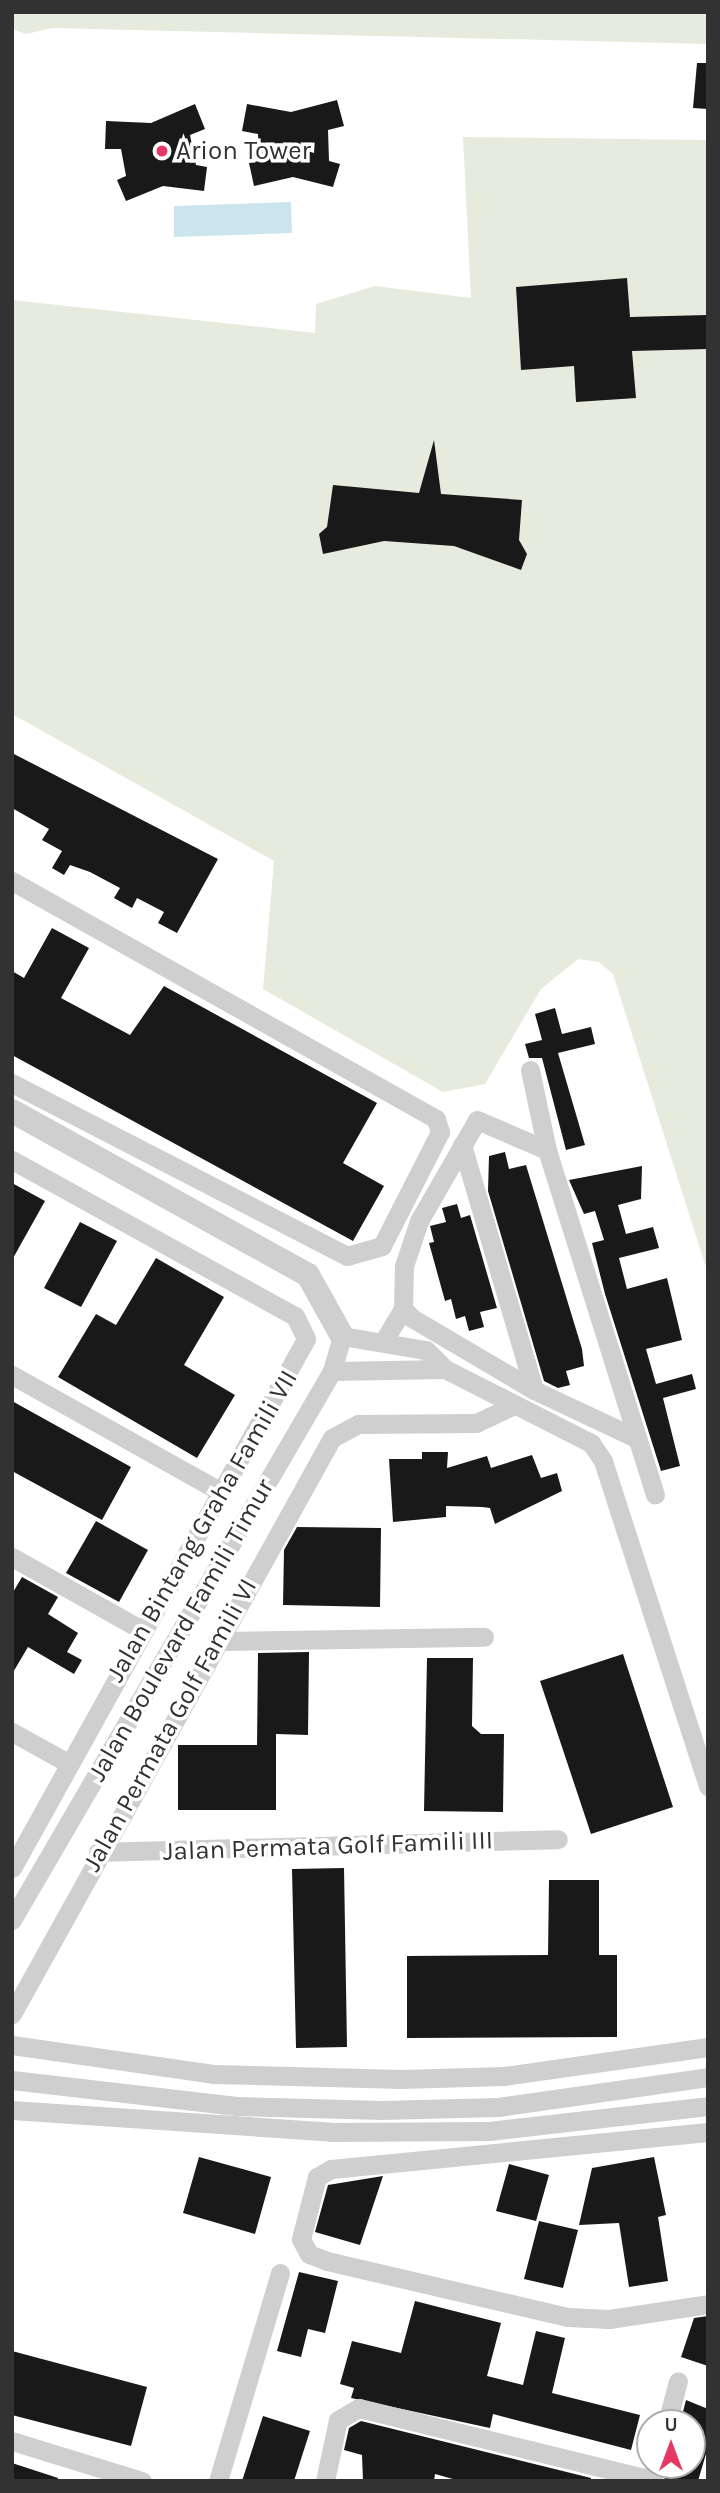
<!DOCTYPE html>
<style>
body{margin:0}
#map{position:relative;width:720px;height:2493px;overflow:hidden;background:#fff;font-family:Karla,sans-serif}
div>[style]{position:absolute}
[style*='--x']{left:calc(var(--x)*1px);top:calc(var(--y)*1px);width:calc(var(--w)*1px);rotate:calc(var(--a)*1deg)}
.green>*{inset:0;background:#e7ebdd}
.water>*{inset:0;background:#cae5eb}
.building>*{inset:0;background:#191919}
.minor>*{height:19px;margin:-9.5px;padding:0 9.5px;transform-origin:9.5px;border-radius:9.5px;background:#cfcfcf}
.tertiary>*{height:24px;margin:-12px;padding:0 12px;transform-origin:12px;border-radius:12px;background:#cfcfcf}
.dots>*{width:19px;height:19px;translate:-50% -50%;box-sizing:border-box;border:4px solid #fff;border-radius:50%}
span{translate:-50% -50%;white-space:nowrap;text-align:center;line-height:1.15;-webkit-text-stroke:7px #fff;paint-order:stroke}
.poi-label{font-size:26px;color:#323232}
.left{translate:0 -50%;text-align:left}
.street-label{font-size:26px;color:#323232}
.frame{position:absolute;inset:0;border:14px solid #323232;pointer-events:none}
.north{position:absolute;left:636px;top:2409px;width:70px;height:70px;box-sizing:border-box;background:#fff;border:2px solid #adadad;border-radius:50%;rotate:0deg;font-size:19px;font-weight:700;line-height:28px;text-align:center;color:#323232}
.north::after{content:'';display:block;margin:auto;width:24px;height:32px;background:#e53865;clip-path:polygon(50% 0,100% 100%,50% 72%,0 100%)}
</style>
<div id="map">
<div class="green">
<div style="clip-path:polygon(12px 12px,708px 12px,708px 44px,53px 28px,26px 34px,12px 29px)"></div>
<div style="clip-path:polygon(463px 137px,708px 140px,708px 1274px,613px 974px,599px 962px,578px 959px,541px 989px,485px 1084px,443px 1092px,263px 989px,274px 861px,12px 714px,12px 300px,315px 333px,316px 304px,375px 286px,471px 298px)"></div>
</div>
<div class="water">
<div style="clip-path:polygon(291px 202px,292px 233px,174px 237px,174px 206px)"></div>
</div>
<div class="building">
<div style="clip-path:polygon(697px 63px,708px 63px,708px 109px,693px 108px)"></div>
<div style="clip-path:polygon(337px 100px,344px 126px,328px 130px,329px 161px,340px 164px,333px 187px,293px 177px,254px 186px,249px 163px,259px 161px,258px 134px,242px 131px,247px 104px,291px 112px)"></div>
<div style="clip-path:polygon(195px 104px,205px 129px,190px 135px,196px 165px,207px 167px,204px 191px,163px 186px,126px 201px,117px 180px,126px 176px,121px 149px,105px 149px,106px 121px,151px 123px)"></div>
<div style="clip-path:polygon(627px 278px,630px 317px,707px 315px,708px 349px,632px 351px,636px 398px,576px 402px,574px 366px,521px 370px,516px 287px)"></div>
<div style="clip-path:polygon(434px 440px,441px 494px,522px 500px,519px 540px,527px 554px,521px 570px,454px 546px,384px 541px,323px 554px,319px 534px,327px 527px,333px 485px,419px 493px)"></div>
<div style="clip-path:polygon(12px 753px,218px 859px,177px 933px,158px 923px,164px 912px,137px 898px,132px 908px,114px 898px,120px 888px,90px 872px,70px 865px,64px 875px,52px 868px,62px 851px,42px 840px,49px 829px,12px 808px)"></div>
<div style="clip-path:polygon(52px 928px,89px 948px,61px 998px,130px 1035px,164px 986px,377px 1103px,343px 1163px,384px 1186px,353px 1241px,12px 1055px,12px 971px,24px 978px)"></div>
<div style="clip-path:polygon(555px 1008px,562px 1034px,591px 1027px,595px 1044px,558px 1053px,585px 1145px,566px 1150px,542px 1058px,529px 1058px,525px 1044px,542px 1040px,535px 1014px)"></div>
<div style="clip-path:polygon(505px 1152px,509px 1169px,526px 1165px,582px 1349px,584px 1366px,566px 1371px,570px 1385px,558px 1388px,544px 1381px,488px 1191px,489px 1156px)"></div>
<div style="clip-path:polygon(642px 1166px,641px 1199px,618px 1205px,626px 1234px,653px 1227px,659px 1248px,619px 1258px,627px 1289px,667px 1278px,682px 1340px,646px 1349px,656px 1384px,692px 1374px,696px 1389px,663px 1398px,680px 1466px,661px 1471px,605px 1294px,592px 1243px,604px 1240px,595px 1211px,584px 1214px,569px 1180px)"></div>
<div style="clip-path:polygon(12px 1183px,45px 1201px,12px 1260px)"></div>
<div style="clip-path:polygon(457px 1204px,461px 1218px,470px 1215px,497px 1308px,480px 1312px,484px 1327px,469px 1331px,465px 1316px,456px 1319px,451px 1299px,445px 1301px,429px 1243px,434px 1242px,430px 1226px,446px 1222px,442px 1208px)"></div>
<div style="clip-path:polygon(80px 1222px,117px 1241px,81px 1307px,44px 1288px)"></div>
<div style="clip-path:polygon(156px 1258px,224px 1297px,184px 1365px,235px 1395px,197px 1458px,58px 1377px,96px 1314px,116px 1325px)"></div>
<div style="clip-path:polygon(12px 1401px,131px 1467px,102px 1520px,12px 1471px)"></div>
<div style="clip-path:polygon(422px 1452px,448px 1452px,447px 1468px,487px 1456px,491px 1468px,532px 1455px,541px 1478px,557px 1473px,562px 1491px,495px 1524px,490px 1508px,482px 1507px,446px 1506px,446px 1517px,393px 1522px,389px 1459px,422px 1459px)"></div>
<div style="clip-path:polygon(96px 1521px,148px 1550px,119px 1602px,66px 1573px)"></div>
<div style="clip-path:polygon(297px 1527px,381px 1528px,380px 1607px,283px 1605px,284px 1550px)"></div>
<div style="clip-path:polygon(22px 1577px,58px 1597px,48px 1614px,78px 1633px,67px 1652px,82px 1660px,74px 1674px,28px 1647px,12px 1674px,12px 1594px)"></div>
<div style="clip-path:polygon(309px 1652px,308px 1735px,276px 1734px,276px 1810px,178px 1810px,178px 1745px,257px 1745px,258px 1653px)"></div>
<div style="clip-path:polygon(623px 1654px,673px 1807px,591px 1834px,540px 1681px)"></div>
<div style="clip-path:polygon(427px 1658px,473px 1658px,472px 1726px,481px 1734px,504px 1734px,503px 1812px,424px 1811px)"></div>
<div style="clip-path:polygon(344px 1868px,347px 2047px,296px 2048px,292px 1869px)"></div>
<div style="clip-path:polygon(549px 1880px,599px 1880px,599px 1955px,617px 1955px,617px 2037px,407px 2038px,407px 1956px,548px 1955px)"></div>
<div style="clip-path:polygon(199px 2157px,271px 2177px,255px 2234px,183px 2213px)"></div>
<div style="clip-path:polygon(654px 2157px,666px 2215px,658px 2217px,668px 2281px,629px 2287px,619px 2223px,579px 2225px,592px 2168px)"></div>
<div style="clip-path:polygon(509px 2164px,549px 2175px,536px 2221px,496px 2211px)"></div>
<div style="clip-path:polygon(383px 2176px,360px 2245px,315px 2232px,328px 2185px)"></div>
<div style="clip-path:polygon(539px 2221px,578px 2230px,563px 2288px,524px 2279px)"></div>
<div style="clip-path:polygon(299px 2272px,338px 2281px,325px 2333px,308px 2329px,301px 2357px,277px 2351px)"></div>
<div style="clip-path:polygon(415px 2301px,501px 2323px,487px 2376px,523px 2385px,536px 2331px,565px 2338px,552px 2393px,640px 2415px,631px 2450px,493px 2414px,490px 2428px,351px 2398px,354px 2388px,340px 2384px,352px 2341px,401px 2353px)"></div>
<div style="clip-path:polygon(708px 2316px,708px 2366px,681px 2357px,694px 2318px)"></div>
<div style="clip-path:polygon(12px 2351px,147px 2387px,131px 2446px,12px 2415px)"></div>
<div style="clip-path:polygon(686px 2400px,708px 2409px,708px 2447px,698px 2481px,664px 2481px,668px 2465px,692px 2465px,692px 2423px,680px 2423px)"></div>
<div style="clip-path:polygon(263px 2416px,310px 2431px,294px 2481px,242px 2481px)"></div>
<div style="clip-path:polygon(361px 2421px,591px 2478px,591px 2481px,460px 2481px,435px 2474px,434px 2481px,363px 2481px,362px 2455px,344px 2450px,349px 2428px)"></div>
<div style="clip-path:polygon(12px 2463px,58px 2478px,58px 2481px,12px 2481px)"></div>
</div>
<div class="minor">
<div style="--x:12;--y:881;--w:486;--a:29.3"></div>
<div style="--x:436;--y:1119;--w:14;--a:73"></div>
<div style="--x:440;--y:1132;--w:128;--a:117"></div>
<div style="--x:382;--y:1246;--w:36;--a:164"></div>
<div style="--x:347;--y:1256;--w:377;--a:-152.7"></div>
<div style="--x:530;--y:1070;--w:82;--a:78"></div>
<div style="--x:547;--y:1150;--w:361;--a:72.6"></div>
<div style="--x:462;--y:1145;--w:255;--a:73.6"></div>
<div style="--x:534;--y:1390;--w:110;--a:25.2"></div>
<div style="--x:12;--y:1160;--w:323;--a:28.9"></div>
<div style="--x:295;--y:1316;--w:25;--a:64"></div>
<div style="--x:306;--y:1339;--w:605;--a:119.06"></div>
<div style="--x:383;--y:1342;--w:39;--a:-59"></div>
<div style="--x:332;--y:1371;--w:113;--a:-1"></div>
<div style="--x:12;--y:1375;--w:240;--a:29.2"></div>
<div style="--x:534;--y:1390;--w:142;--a:-149.5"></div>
<div style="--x:412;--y:1318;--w:13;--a:-135"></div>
<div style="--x:403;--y:1309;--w:43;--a:-88.7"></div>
<div style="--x:404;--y:1266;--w:47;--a:-71.6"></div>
<div style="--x:419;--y:1221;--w:116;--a:-60.1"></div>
<div style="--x:477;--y:1120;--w:76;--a:23.2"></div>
<div style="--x:12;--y:1557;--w:149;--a:29.3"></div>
<div style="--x:217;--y:1641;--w:267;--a:-0.9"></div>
<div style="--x:12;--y:1732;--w:64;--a:29"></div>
<div style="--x:98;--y:1852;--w:460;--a:-1.6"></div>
<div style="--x:12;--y:1920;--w:635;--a:-59.76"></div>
<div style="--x:332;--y:1371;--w:36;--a:-74"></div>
<div style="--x:342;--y:1336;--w:85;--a:9.5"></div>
<div style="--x:426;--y:1350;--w:27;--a:45"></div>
<div style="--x:445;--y:1369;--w:164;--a:26.9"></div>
<div style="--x:591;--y:1443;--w:22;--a:56"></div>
<div style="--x:603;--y:1461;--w:342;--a:72.1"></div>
<div style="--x:12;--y:2014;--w:659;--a:-60.95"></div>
<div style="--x:332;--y:1438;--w:30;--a:-28"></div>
<div style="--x:358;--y:1424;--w:118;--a:-0.5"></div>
<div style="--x:476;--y:1423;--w:42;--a:-25.3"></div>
<div style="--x:12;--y:2045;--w:203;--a:8.2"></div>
<div style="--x:213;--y:2074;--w:188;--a:1.5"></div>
<div style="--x:401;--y:2079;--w:103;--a:-1.7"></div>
<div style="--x:504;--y:2076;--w:206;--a:-8.1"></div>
<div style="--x:12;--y:2080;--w:226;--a:6.6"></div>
<div style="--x:237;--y:2106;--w:145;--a:1.6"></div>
<div style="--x:382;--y:2110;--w:116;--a:-1.5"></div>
<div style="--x:498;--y:2107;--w:212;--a:-8.1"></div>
<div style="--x:12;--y:2110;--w:320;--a:3.9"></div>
<div style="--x:331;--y:2132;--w:158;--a:-0.4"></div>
<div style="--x:489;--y:2131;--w:220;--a:-6.5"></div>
<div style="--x:708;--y:2132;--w:379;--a:174.4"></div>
<div style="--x:331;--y:2169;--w:16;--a:150"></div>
<div style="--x:317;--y:2177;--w:64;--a:104.5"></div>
<div style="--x:301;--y:2239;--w:17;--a:62"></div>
<div style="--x:309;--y:2254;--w:19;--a:21"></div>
<div style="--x:327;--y:2261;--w:247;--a:13.1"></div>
<div style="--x:568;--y:2317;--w:41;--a:2.8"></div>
<div style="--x:609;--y:2319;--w:100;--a:-8.6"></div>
<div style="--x:667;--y:2423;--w:43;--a:-75.3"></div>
<div style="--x:12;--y:2441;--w:136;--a:17.1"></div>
<div style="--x:218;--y:2481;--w:217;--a:-73.4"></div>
<div style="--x:325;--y:2481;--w:62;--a:-78"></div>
<div style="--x:338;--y:2420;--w:24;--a:-30"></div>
<div style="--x:359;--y:2408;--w:302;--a:13.8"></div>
<div style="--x:652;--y:2480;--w:16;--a:-75"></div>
</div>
<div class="tertiary">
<div style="--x:12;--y:1111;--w:338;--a:29"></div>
<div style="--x:308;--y:1275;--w:70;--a:60.9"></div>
</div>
<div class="dots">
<div style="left:162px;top:151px;background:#e53865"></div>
</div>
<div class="poi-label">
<span class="left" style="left:176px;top:151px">Arion Tower</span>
</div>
<div class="street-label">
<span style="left:202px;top:1526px;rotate:-60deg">Jalan Bintang Graha Famili VII</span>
<span style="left:181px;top:1630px;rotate:-60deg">Jalan Boulevard Famili Timur</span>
<span style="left:170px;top:1725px;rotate:-61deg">Jalan Permata Golf Famili VI</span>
<span style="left:328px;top:1846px;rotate:-2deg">Jalan Permata Golf Famili III</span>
</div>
<div class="frame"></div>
<div class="north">U</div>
</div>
